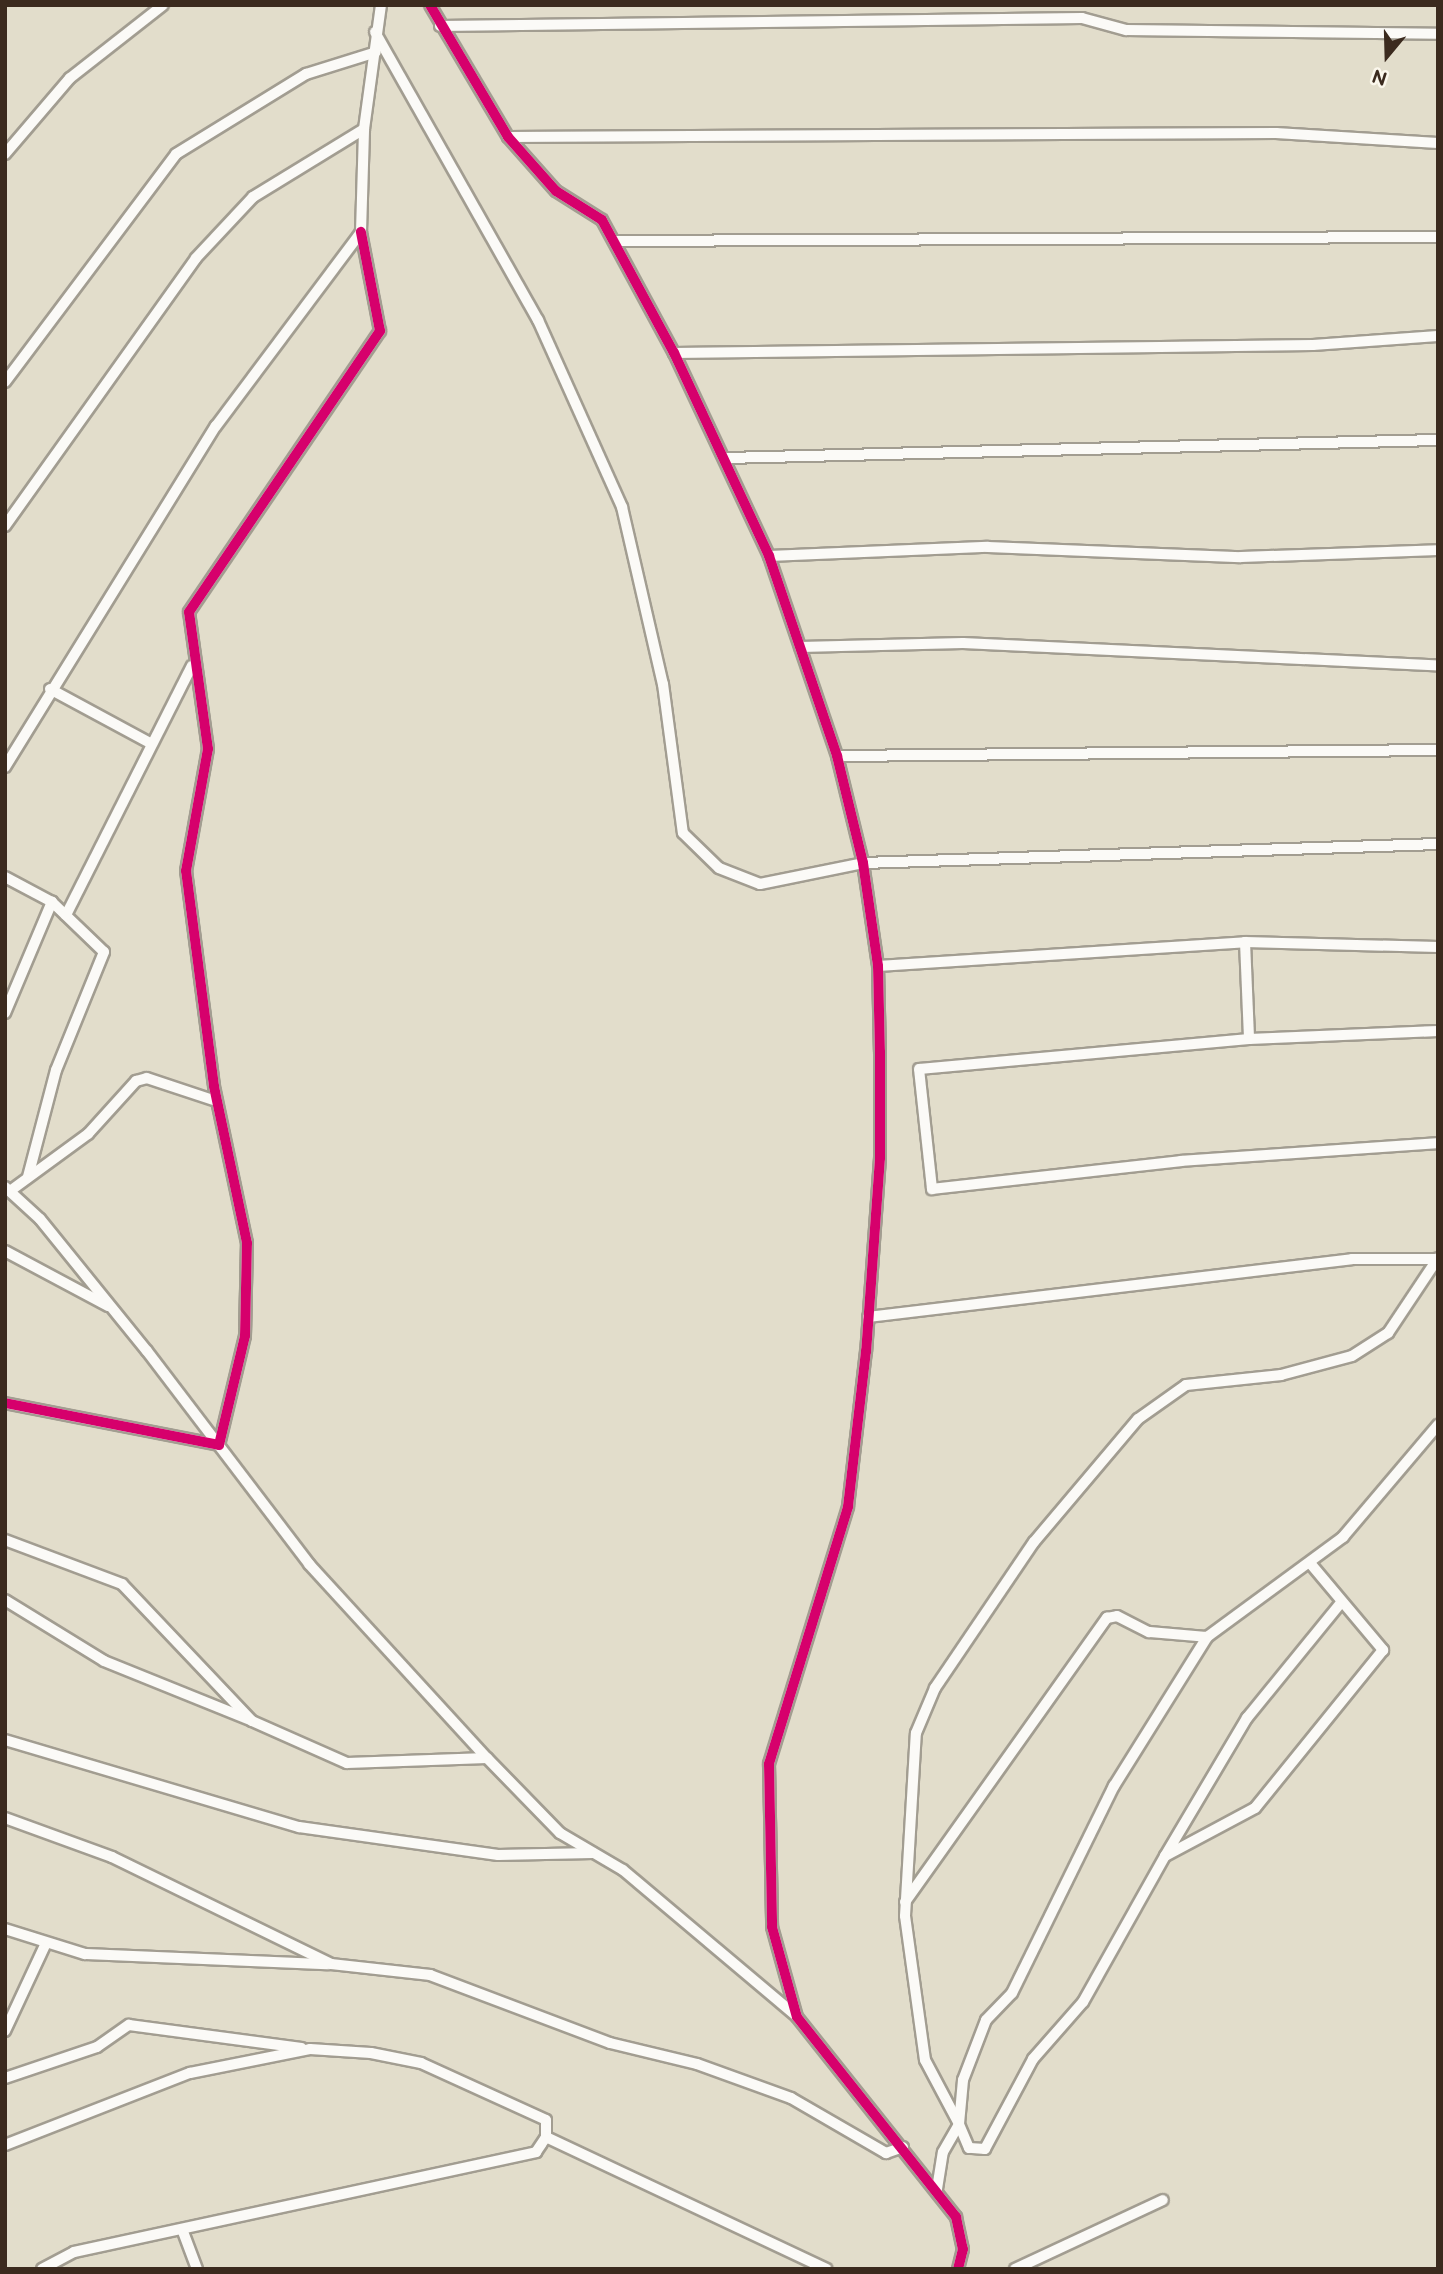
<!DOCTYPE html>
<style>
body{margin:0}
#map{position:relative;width:1443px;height:2274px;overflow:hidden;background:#e2ddcb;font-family:"Balsamiq Sans",sans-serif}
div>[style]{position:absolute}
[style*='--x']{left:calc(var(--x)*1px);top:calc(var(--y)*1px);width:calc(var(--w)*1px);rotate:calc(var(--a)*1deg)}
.roads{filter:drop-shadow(2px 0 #a29d91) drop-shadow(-2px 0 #a29d91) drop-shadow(0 2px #a29d91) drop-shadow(0 -2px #a29d91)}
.minor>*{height:10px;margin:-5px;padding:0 5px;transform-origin:5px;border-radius:5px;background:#fbfaf7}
.cycleway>*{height:10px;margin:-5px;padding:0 5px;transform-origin:5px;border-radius:5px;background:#d6006c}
span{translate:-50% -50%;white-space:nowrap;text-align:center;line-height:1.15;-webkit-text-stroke:5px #fbf7ec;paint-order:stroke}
.frame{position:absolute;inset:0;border:7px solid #3b2a1e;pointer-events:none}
.north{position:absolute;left:1352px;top:21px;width:70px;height:70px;-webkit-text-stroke:5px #fbf7ec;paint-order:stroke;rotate:199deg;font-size:19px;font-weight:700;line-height:28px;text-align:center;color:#3b2a1e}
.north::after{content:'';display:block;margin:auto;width:24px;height:32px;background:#3b2a1e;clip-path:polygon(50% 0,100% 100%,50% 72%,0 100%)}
</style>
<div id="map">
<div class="roads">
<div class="minor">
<div style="--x:430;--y:5;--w:153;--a:59.4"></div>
<div style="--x:508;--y:137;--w:72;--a:48.4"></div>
<div style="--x:556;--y:191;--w:54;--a:32.2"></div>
<div style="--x:602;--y:220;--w:151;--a:61.6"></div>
<div style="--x:674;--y:353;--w:224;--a:64.9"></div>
<div style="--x:769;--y:556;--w:211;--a:71.2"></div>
<div style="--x:837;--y:756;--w:110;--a:76.3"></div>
<div style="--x:863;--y:863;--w:104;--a:81.7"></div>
<div style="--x:878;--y:966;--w:86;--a:88.7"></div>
<div style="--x:880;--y:1052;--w:106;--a:90"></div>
<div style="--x:880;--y:1158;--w:194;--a:94.1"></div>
<div style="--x:866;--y:1351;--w:157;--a:96.6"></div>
<div style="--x:848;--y:1507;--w:269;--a:107.1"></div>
<div style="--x:769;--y:1764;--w:163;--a:88.9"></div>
<div style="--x:772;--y:1927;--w:93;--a:74.5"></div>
<div style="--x:797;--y:2017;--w:256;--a:51.5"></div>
<div style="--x:956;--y:2217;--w:33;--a:78"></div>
<div style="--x:963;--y:2249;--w:21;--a:104"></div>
<div style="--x:440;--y:26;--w:642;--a:-0.71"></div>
<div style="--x:1082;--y:18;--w:46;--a:15.3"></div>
<div style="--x:1126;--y:30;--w:312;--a:0.7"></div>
<div style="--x:375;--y:32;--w:331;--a:60.5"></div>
<div style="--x:538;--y:320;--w:205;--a:65.8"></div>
<div style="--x:622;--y:507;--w:182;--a:77"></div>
<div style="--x:663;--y:684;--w:150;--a:82.4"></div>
<div style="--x:683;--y:833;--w:50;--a:44.2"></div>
<div style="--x:719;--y:868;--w:44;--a:21.3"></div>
<div style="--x:760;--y:884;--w:105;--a:-11.5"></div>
<div style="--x:863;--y:863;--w:575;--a:-1.89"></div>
<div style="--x:508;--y:137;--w:768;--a:-0.3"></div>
<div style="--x:1276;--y:133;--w:162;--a:3.5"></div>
<div style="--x:5;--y:154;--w:100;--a:-49.5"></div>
<div style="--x:70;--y:78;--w:118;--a:-38.1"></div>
<div style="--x:614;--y:241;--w:824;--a:-0.28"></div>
<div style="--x:674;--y:353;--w:639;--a:-0.72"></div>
<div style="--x:1313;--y:345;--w:125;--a:-4.1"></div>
<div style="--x:5;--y:382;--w:285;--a:-53.1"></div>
<div style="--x:176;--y:154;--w:153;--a:-31.6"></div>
<div style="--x:306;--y:74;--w:73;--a:-17.4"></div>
<div style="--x:726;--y:458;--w:712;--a:-1.45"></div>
<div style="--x:5;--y:526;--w:329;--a:-54.5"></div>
<div style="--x:196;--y:258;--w:83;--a:-46.9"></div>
<div style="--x:253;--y:197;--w:130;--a:-31.5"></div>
<div style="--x:769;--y:556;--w:219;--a:-2.4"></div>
<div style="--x:988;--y:547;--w:253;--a:2.3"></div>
<div style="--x:1241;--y:557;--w:197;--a:-2"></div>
<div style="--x:800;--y:647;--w:163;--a:-1.4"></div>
<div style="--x:963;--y:643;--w:476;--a:2.7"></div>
<div style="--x:50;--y:689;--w:114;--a:28.4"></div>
<div style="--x:837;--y:756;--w:601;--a:-0.57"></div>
<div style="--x:5;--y:767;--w:401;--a:-58.3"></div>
<div style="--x:216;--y:426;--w:242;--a:-53.2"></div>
<div style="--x:361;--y:232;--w:103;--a:-88.3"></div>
<div style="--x:364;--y:129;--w:125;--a:-82.2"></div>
<div style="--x:5;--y:877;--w:53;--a:28"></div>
<div style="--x:52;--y:902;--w:72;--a:43.9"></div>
<div style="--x:104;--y:952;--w:127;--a:112.1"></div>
<div style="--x:56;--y:1070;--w:111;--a:104.7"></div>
<div style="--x:66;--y:915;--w:279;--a:-63.2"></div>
<div style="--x:1245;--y:942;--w:97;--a:87.6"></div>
<div style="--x:878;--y:966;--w:368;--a:-3.7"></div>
<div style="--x:1245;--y:942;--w:193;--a:1.5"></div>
<div style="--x:5;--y:1013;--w:121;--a:-67.1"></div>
<div style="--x:1438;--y:1031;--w:189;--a:177.6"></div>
<div style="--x:1249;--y:1039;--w:331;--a:174.8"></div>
<div style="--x:919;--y:1069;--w:121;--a:83.8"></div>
<div style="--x:932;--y:1189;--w:251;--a:-6.4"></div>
<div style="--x:1181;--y:1161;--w:258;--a:-4"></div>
<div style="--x:5;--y:1187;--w:47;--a:42.4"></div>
<div style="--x:40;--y:1219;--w:170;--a:51"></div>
<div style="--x:147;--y:1351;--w:268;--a:52.7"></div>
<div style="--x:309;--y:1564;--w:263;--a:47.5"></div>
<div style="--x:10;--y:1191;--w:97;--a:-36.2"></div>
<div style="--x:88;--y:1134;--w:72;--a:-47.8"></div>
<div style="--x:136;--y:1081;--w:11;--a:-15"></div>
<div style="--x:147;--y:1078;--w:73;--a:18.4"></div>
<div style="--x:5;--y:1251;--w:117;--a:28.1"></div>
<div style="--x:868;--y:1317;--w:487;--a:-6.8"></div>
<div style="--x:1352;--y:1259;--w:83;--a:0"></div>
<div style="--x:5;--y:1403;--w:218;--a:11.1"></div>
<div style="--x:219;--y:1445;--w:112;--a:-76.6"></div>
<div style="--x:245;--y:1336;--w:93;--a:-88.8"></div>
<div style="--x:247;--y:1243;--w:160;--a:-101.9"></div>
<div style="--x:214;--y:1086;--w:217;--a:-97.4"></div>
<div style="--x:186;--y:871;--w:124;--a:-79.8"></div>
<div style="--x:208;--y:749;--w:138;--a:-97.9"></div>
<div style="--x:189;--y:612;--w:340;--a:-55.8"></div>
<div style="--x:380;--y:331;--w:101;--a:-100.9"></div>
<div style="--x:5;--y:1540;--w:125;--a:20.6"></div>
<div style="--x:122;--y:1584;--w:189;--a:46.5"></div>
<div style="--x:252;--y:1721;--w:104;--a:23.9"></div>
<div style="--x:347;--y:1763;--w:140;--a:-2"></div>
<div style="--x:487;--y:1758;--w:105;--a:45.8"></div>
<div style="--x:560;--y:1833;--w:73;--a:30.4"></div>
<div style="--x:623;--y:1870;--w:225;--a:40.1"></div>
<div style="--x:1310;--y:1563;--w:114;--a:50"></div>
<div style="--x:1383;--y:1650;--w:203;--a:129"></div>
<div style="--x:1255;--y:1808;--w:102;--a:151.9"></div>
<div style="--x:1165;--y:1856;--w:161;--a:-59.3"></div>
<div style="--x:1247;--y:1718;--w:147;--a:-50.8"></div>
<div style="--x:5;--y:1600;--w:116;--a:31.6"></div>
<div style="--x:104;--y:1661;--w:157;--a:22"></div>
<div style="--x:5;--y:1740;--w:307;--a:16.5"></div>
<div style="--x:299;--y:1827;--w:201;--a:8"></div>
<div style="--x:498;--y:1855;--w:95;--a:-1.2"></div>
<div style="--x:5;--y:1818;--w:114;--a:20"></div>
<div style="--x:112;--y:1857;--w:244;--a:26"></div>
<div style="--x:331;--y:1964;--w:100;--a:6.3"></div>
<div style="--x:430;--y:1975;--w:192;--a:20.7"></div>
<div style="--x:610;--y:2043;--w:89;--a:13.6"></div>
<div style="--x:697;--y:2064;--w:100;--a:19.9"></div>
<div style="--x:791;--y:2098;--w:110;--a:30.1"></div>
<div style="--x:886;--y:2153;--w:18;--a:-19"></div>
<div style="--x:1165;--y:1856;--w:167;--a:119.3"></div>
<div style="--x:1083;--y:2002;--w:76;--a:131.3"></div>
<div style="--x:1033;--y:2059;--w:102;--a:118.1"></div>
<div style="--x:985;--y:2149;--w:16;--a:-176"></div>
<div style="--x:969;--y:2148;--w:26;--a:-113"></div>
<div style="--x:959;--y:2124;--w:44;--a:-84.8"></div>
<div style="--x:963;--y:2080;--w:64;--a:-69"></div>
<div style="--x:986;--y:2020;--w:37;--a:-46"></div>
<div style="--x:1012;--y:1993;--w:231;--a:-63.8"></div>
<div style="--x:1114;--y:1786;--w:176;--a:-58"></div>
<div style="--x:1207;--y:1637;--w:169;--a:-36.3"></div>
<div style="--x:1343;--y:1537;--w:147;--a:-49.7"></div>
<div style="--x:905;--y:1902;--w:349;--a:-54.6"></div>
<div style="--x:1107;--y:1618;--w:10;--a:-11"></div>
<div style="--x:1117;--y:1616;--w:36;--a:27"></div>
<div style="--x:1149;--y:1632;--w:58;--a:4.9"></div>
<div style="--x:5;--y:1929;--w:84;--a:17.4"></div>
<div style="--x:85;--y:1954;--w:243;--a:2.4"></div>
<div style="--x:5;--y:2031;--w:97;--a:-65"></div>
<div style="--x:5;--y:2078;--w:97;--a:-18.6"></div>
<div style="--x:97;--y:2047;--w:39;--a:-35"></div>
<div style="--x:129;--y:2025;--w:174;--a:7.6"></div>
<div style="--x:5;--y:2145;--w:199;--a:-21.3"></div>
<div style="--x:190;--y:2073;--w:122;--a:-11.3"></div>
<div style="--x:310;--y:2049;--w:61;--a:3.8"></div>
<div style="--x:371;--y:2053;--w:51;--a:11.3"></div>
<div style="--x:421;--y:2063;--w:137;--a:24.5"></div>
<div style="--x:546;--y:2120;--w:17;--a:90"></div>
<div style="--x:546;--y:2137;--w:310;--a:25.2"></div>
<div style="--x:937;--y:2189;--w:37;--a:-81"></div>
<div style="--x:943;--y:2152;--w:32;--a:-60"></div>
<div style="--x:959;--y:2124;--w:72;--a:-118"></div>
<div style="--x:925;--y:2060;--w:145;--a:-97.9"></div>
<div style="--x:905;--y:1916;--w:183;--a:-86.6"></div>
<div style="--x:916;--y:1733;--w:49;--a:-67.1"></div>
<div style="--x:935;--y:1688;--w:176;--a:-55.9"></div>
<div style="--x:1034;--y:1542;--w:161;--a:-49.8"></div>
<div style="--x:1138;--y:1419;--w:59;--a:-35.3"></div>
<div style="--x:1186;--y:1385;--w:96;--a:-6"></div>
<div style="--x:1281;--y:1375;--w:73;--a:-15"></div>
<div style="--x:1352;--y:1356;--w:43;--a:-32.6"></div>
<div style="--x:1388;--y:1333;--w:90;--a:-56.3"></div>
<div style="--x:182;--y:2229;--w:43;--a:69.4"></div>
<div style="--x:42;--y:2269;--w:36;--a:-28"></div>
<div style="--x:74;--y:2252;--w:473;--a:-12.2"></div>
<div style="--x:536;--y:2152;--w:18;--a:-56"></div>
<div style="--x:1015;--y:2269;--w:163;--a:-25"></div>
</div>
</div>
<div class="cycleway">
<div style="--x:430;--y:5;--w:153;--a:59.4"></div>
<div style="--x:508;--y:137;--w:72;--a:48.4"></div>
<div style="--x:556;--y:191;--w:54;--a:32.2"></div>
<div style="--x:602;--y:220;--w:151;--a:61.6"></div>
<div style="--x:674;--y:353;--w:224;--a:64.9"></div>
<div style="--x:769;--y:556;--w:211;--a:71.2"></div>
<div style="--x:837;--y:756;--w:110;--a:76.3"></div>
<div style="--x:863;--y:863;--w:104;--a:81.7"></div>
<div style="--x:878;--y:966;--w:86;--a:88.7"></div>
<div style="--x:880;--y:1052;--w:106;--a:90"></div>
<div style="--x:880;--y:1158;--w:194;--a:94.1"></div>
<div style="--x:866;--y:1351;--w:157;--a:96.6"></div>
<div style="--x:848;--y:1507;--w:269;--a:107.1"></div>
<div style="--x:769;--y:1764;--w:163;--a:88.9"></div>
<div style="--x:772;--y:1927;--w:93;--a:74.5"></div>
<div style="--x:797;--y:2017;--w:256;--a:51.5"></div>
<div style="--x:956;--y:2217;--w:33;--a:78"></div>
<div style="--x:963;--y:2249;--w:21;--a:104"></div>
<div style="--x:5;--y:1403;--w:218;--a:11.1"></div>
<div style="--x:219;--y:1445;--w:112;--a:-76.6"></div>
<div style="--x:245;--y:1336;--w:93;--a:-88.8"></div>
<div style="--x:247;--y:1243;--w:160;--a:-101.9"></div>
<div style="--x:214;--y:1086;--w:217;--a:-97.4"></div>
<div style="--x:186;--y:871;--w:124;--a:-79.8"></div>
<div style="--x:208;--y:749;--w:138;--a:-97.9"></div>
<div style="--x:189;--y:612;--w:340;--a:-55.8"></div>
<div style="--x:380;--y:331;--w:101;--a:-100.9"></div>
</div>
<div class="frame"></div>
<div class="north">N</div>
</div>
